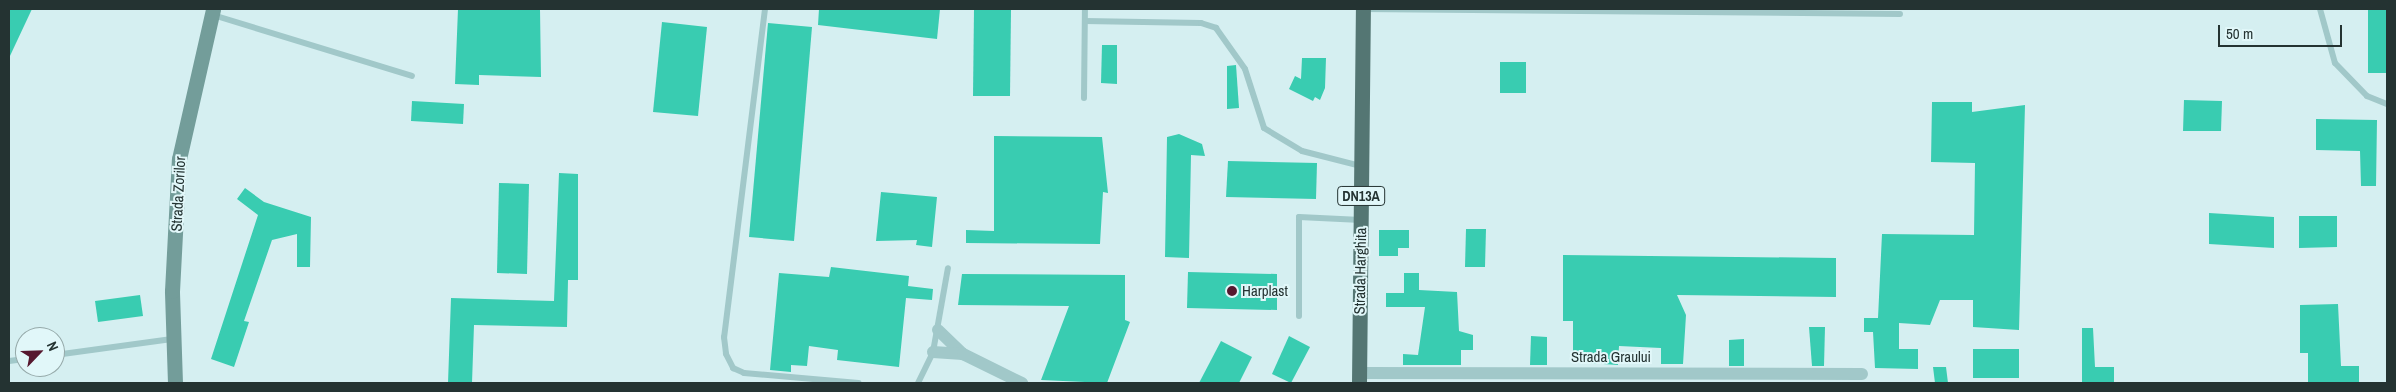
<!DOCTYPE html>
<style>
body{margin:0}
#map{position:relative;width:2396px;height:392px;overflow:hidden;background:#d5eff1;font-family:"Archivo Narrow",sans-serif}
div>[style]{position:absolute}
[style*='--x']{left:calc(var(--x)*1px);top:calc(var(--y)*1px);width:calc(var(--w)*1px);rotate:calc(var(--a)*1deg)}
.building>*{inset:0;background:#39ccb1}
.lane>*{height:6px;margin:-3px;padding:0 3px;transform-origin:3px;border-radius:3px;background:#a1c8c9}
.street>*{height:12px;margin:-6px;padding:0 6px;transform-origin:6px;border-radius:6px;background:#a1c8c9}
.secondary>*{height:15px;margin:-7.5px;padding:0 7.5px;transform-origin:7.5px;border-radius:7.5px;background:#739d9a}
.primary>*{height:15px;margin:-7.5px;padding:0 7.5px;transform-origin:7.5px;border-radius:7.5px;background:#547673}
.dots>*{width:14px;height:14px;translate:-50% -50%;box-sizing:border-box;border:2px solid #e1f7f9;border-radius:50%}
span{translate:-50% -50%;white-space:nowrap;text-align:center;line-height:1.15;-webkit-text-stroke:4px #e1f7f9;paint-order:stroke}
.shield-label span{padding:1px 4px;background:#e1f7f9;border:1px solid;border-radius:4px;-webkit-text-stroke-width:0}
.shield-label{font-size:14px;color:#243332;font-weight:700}
.street-label{font-size:15px;color:#243332}
.poi-label{font-size:15px;color:#243332}
.left{translate:0 -50%;text-align:left}
.frame{position:absolute;inset:0;border:10px solid #243332;pointer-events:none}
.north{position:absolute;left:15px;top:327px;width:50px;height:50px;box-sizing:border-box;background:#e1f7f9;border:1px solid #95a9a9;border-radius:50%;rotate:66deg;font-size:14px;font-weight:700;line-height:20px;text-align:center;color:#243332}
.north::after{content:'';display:block;margin:auto;width:18px;height:22px;background:#56182f;clip-path:polygon(50% 0,100% 100%,50% 72%,0 100%)}
.scale{position:absolute;left:2218px;top:25px;width:124px;height:22px;box-sizing:border-box;border:2px solid #243332;border-top:0;padding-left:6px;font-size:15px;line-height:18px;white-space:nowrap;color:#243332;-webkit-text-stroke:4px #e1f7f9;paint-order:stroke}
</style>
<div id="map">
<div class="building">
<div style="clip-path:polygon(9px 9px,32px 9px,9px 58px)"></div>
<div style="clip-path:polygon(458px 9px,540px 9px,541px 77px,479px 75px,479px 85px,455px 84px)"></div>
<div style="clip-path:polygon(819px 9px,940px 9px,937px 39px,818px 25px)"></div>
<div style="clip-path:polygon(974px 9px,1011px 9px,1010px 96px,973px 96px)"></div>
<div style="clip-path:polygon(2368px 9px,2387px 9px,2387px 73px,2368px 73px)"></div>
<div style="clip-path:polygon(662px 22px,707px 27px,698px 116px,653px 112px)"></div>
<div style="clip-path:polygon(768px 23px,812px 27px,794px 241px,749px 237px)"></div>
<div style="clip-path:polygon(1102px 45px,1117px 45px,1117px 84px,1101px 83px)"></div>
<div style="clip-path:polygon(1302px 58px,1326px 58px,1325px 88px,1320px 100px,1315px 97px,1313px 101px,1289px 89px,1295px 76px,1301px 79px)"></div>
<div style="clip-path:polygon(1500px 62px,1526px 62px,1526px 93px,1500px 93px)"></div>
<div style="clip-path:polygon(1236px 65px,1239px 108px,1227px 109px,1227px 66px)"></div>
<div style="clip-path:polygon(2184px 100px,2222px 101px,2221px 131px,2183px 131px)"></div>
<div style="clip-path:polygon(412px 101px,464px 104px,463px 124px,411px 121px)"></div>
<div style="clip-path:polygon(1932px 102px,1972px 102px,1972px 112px,2025px 105px,2019px 330px,1973px 327px,1973px 300px,1940px 300px,1930px 325px,1899px 323px,1899px 349px,1918px 349px,1918px 369px,1875px 368px,1873px 332px,1864px 332px,1864px 318px,1878px 318px,1882px 234px,1974px 235px,1975px 163px,1931px 162px)"></div>
<div style="clip-path:polygon(2316px 119px,2377px 120px,2376px 186px,2361px 186px,2360px 151px,2316px 150px)"></div>
<div style="clip-path:polygon(1179px 134px,1202px 144px,1205px 156px,1191px 155px,1189px 258px,1165px 257px,1167px 137px)"></div>
<div style="clip-path:polygon(994px 136px,1102px 137px,1108px 193px,1103px 192px,1100px 244px,966px 243px,966px 230px,994px 231px)"></div>
<div style="clip-path:polygon(1228px 161px,1317px 163px,1316px 199px,1226px 197px)"></div>
<div style="clip-path:polygon(559px 173px,578px 174px,578px 280px,568px 280px,567px 327px,474px 325px,472px 383px,448px 383px,451px 298px,554px 301px)"></div>
<div style="clip-path:polygon(499px 183px,529px 184px,527px 274px,497px 273px)"></div>
<div style="clip-path:polygon(245px 188px,264px 202px,311px 217px,310px 267px,297px 267px,297px 234px,272px 240px,244px 321px,249px 322px,234px 367px,211px 359px,258px 215px,237px 199px)"></div>
<div style="clip-path:polygon(881px 192px,937px 197px,932px 247px,916px 245px,917px 240px,876px 241px)"></div>
<div style="clip-path:polygon(2209px 213px,2274px 217px,2274px 248px,2209px 244px)"></div>
<div style="clip-path:polygon(2299px 216px,2337px 216px,2337px 247px,2299px 248px)"></div>
<div style="clip-path:polygon(1466px 229px,1486px 229px,1485px 267px,1465px 267px)"></div>
<div style="clip-path:polygon(1379px 230px,1409px 230px,1409px 248px,1398px 248px,1398px 256px,1379px 256px)"></div>
<div style="clip-path:polygon(1563px 255px,1836px 258px,1836px 297px,1677px 295px,1686px 315px,1683px 364px,1661px 364px,1661px 348px,1619px 346px,1618px 365px,1573px 362px,1573px 321px,1563px 321px)"></div>
<div style="clip-path:polygon(831px 267px,909px 276px,908px 286px,933px 289px,932px 300px,906px 298px,899px 367px,837px 360px,838px 350px,809px 346px,807px 366px,791px 365px,791px 372px,770px 370px,779px 273px,829px 277px)"></div>
<div style="clip-path:polygon(1188px 272px,1277px 274px,1277px 310px,1187px 308px)"></div>
<div style="clip-path:polygon(1404px 273px,1419px 273px,1419px 290px,1457px 292px,1459px 331px,1473px 335px,1473px 350px,1461px 350px,1461px 365px,1403px 365px,1403px 354px,1418px 355px,1425px 307px,1386px 307px,1386px 293px,1404px 293px)"></div>
<div style="clip-path:polygon(962px 274px,1125px 275px,1125px 320px,1130px 322px,1107px 383px,1041px 380px,1069px 306px,958px 305px)"></div>
<div style="clip-path:polygon(140px 295px,143px 316px,98px 322px,95px 301px)"></div>
<div style="clip-path:polygon(2338px 304px,2341px 366px,2359px 366px,2359px 383px,2308px 383px,2308px 353px,2300px 353px,2300px 305px)"></div>
<div style="clip-path:polygon(1809px 327px,1825px 327px,1824px 366px,1812px 366px)"></div>
<div style="clip-path:polygon(2082px 328px,2093px 328px,2095px 367px,2114px 367px,2114px 383px,2082px 383px)"></div>
<div style="clip-path:polygon(1289px 336px,1310px 347px,1291px 383px,1272px 374px)"></div>
<div style="clip-path:polygon(1531px 336px,1547px 337px,1547px 365px,1530px 365px)"></div>
<div style="clip-path:polygon(1744px 339px,1744px 366px,1729px 366px,1729px 340px)"></div>
<div style="clip-path:polygon(1221px 341px,1252px 357px,1239px 383px,1199px 383px)"></div>
<div style="clip-path:polygon(1973px 349px,2019px 349px,2019px 378px,1973px 378px)"></div>
<div style="clip-path:polygon(1933px 367px,1946px 367px,1948px 383px,1935px 383px)"></div>
</div>
<div class="lane">
<div style="--x:765;--y:9;--w:331;--a:97.1"></div>
<div style="--x:724;--y:337;--w:17;--a:83"></div>
<div style="--x:726;--y:354;--w:16;--a:63"></div>
<div style="--x:733;--y:368;--w:12;--a:24"></div>
<div style="--x:744;--y:373;--w:115;--a:5"></div>
<div style="--x:1363;--y:9;--w:537;--a:0.53"></div>
<div style="--x:2320;--y:9;--w:56;--a:74.5"></div>
<div style="--x:2335;--y:63;--w:46;--a:45.9"></div>
<div style="--x:2367;--y:96;--w:22;--a:22"></div>
<div style="--x:213;--y:15;--w:208;--a:17"></div>
<div style="--x:1085;--y:21;--w:116;--a:1"></div>
<div style="--x:1201;--y:23;--w:16;--a:18"></div>
<div style="--x:1216;--y:28;--w:50;--a:54.7"></div>
<div style="--x:1245;--y:69;--w:62;--a:72.1"></div>
<div style="--x:1264;--y:128;--w:44;--a:31.2"></div>
<div style="--x:1302;--y:151;--w:61;--a:14.3"></div>
<div style="--x:1084;--y:98;--w:89;--a:-89.4"></div>
<div style="--x:1299;--y:316;--w:99;--a:-90"></div>
<div style="--x:1299;--y:217;--w:62;--a:2.8"></div>
<div style="--x:55;--y:355;--w:118;--a:-7.8"></div>
<div style="--x:9;--y:361;--w:16;--a:-7"></div>
<div style="--x:918;--y:383;--w:34;--a:-64"></div>
<div style="--x:933;--y:352;--w:85;--a:-79.9"></div>
</div>
<div class="street">
<div style="--x:938;--y:330;--w:35;--a:44"></div>
<div style="--x:933;--y:352;--w:30;--a:4"></div>
<div style="--x:963;--y:354;--w:66;--a:26.2"></div>
<div style="--x:1359;--y:373;--w:503;--a:0.11"></div>
</div>
<div class="secondary">
<div style="--x:175;--y:383;--w:92;--a:-91.9"></div>
<div style="--x:172;--y:291;--w:132;--a:-87"></div>
<div style="--x:179;--y:159;--w:154;--a:-77.2"></div>
</div>
<div class="primary">
<div style="--x:1359;--y:383;--w:374;--a:-89.4"></div>
</div>
<div class="dots">
<div style="left:1232px;top:291px;background:#56182f"></div>
</div>
<div class="shield-label">
<span style="left:1361px;top:196px">DN13A</span>
</div>
<div class="street-label">
<span style="left:178px;top:194px;rotate:-87deg">Strada Zorilor</span>
<span style="left:1360px;top:271px;rotate:-89deg">Strada Harghita</span>
<span style="left:1611px;top:357px">Strada Graului</span>
</div>
<div class="poi-label">
<span class="left" style="left:1242px;top:291px">Harplast</span>
</div>
<div class="frame"></div>
<div class="north">N</div>
<div class="scale">50 m</div>
</div>
